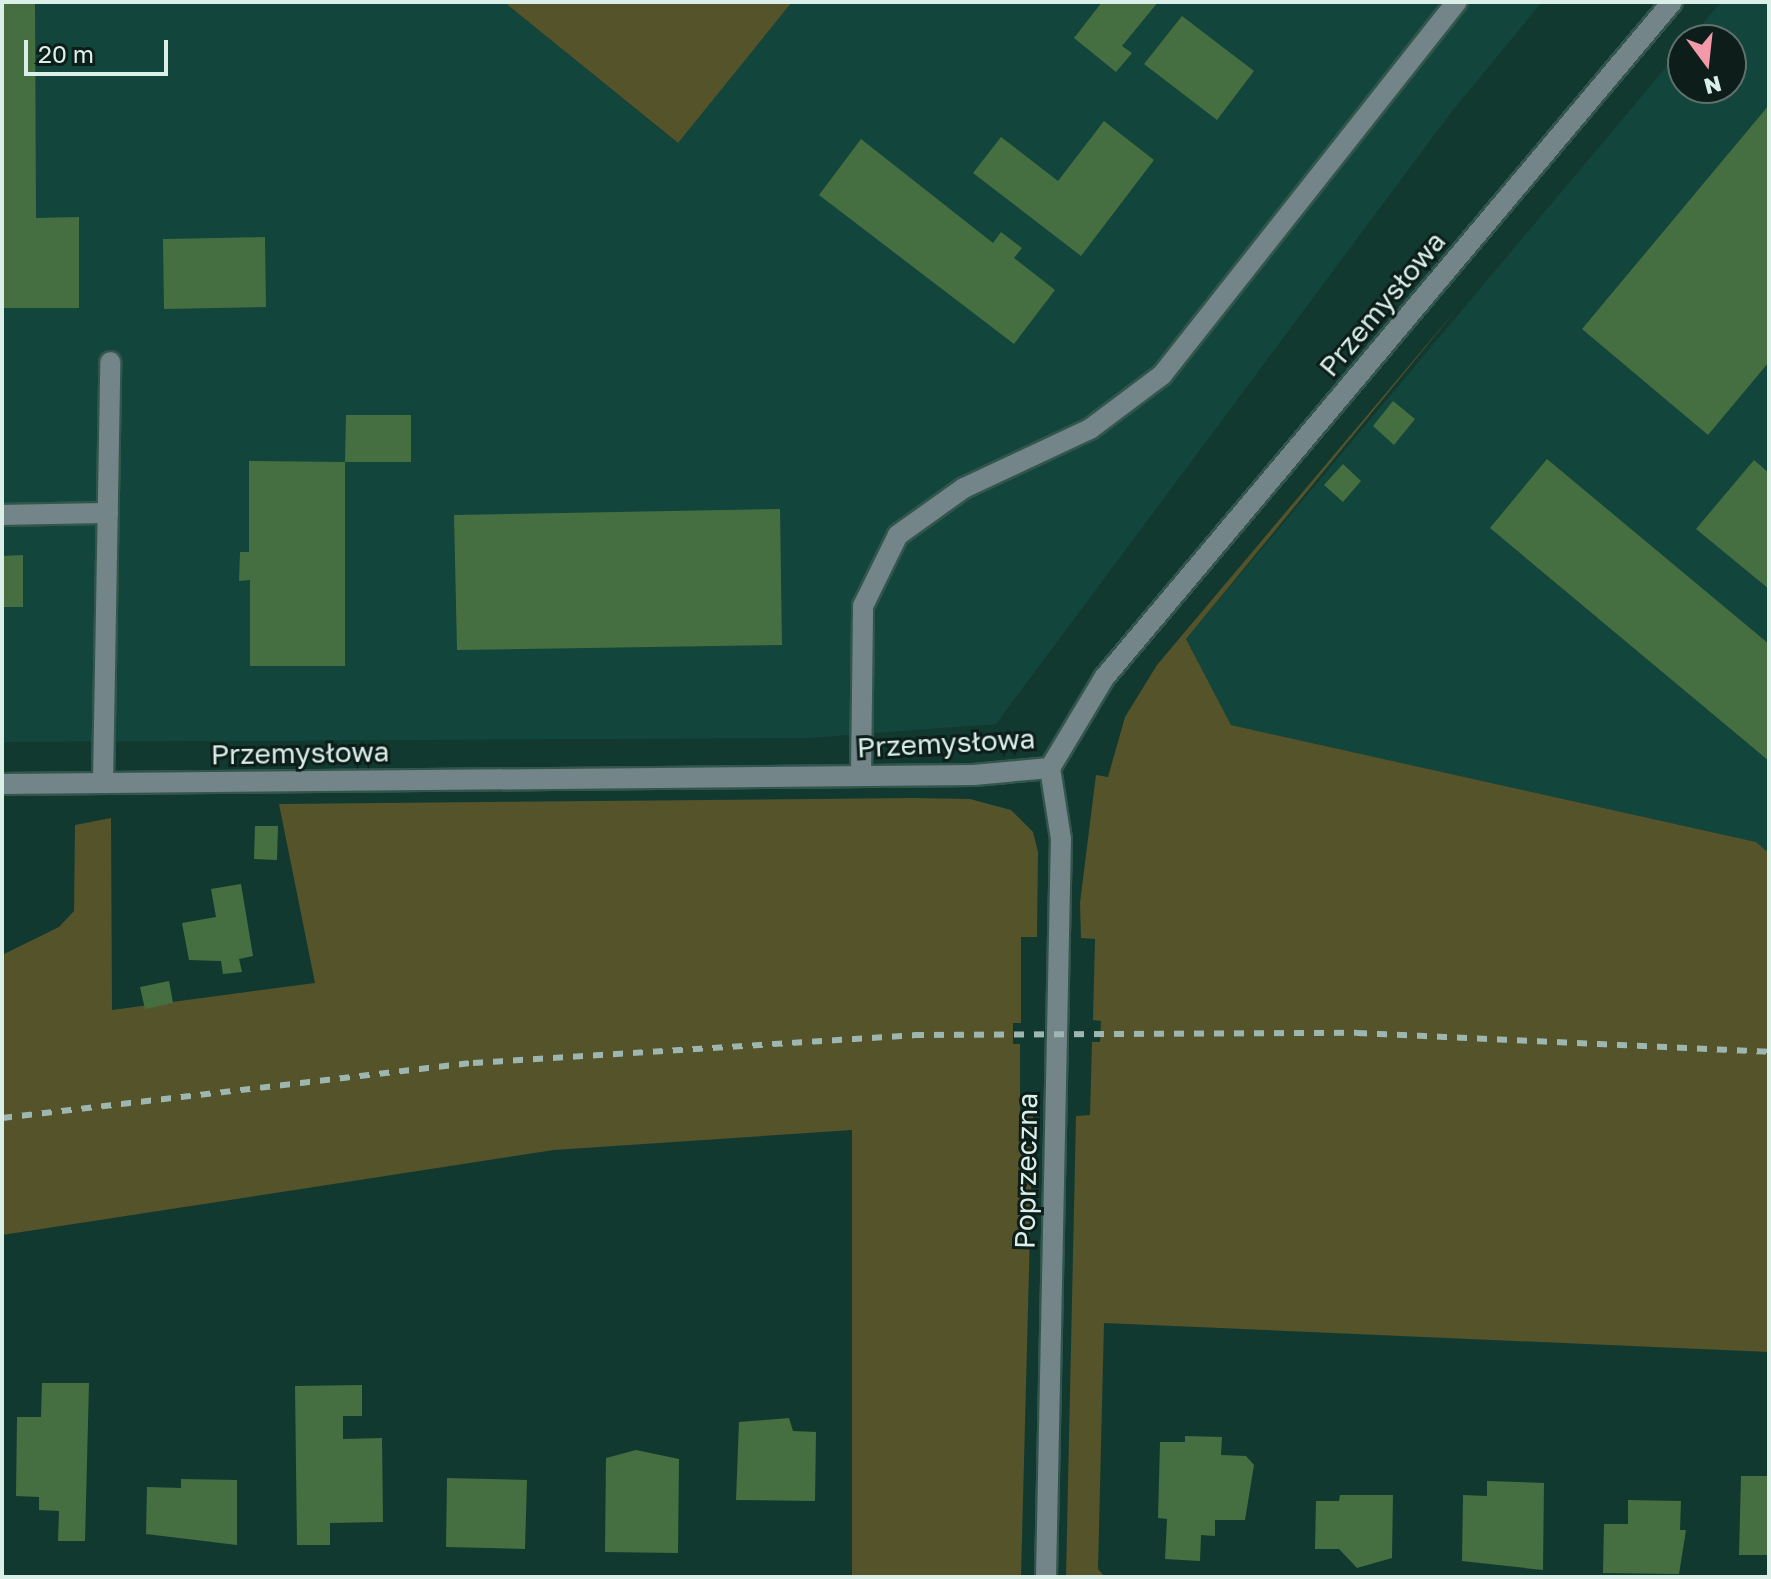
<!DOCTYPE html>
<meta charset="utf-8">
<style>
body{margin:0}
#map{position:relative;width:1771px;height:1579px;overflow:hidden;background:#123930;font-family:"Golos Text",sans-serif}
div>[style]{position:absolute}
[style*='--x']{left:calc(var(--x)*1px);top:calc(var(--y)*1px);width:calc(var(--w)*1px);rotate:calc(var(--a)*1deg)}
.built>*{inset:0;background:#12453b}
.green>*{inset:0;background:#54532a}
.building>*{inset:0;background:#456f40}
.roads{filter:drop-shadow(2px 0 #32564d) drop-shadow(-2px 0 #32564d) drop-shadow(0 2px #32564d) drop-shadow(0 -2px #32564d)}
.minor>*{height:20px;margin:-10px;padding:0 10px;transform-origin:10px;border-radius:10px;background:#738588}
.rail>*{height:6px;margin-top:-3px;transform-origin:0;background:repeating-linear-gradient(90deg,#9db7b0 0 10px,transparent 0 20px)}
span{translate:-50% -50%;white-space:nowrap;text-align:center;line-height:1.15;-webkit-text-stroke:6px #0d1d19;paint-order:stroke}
.street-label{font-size:28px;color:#daefe8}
.frame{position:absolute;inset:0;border:4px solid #daefe8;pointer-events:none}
.north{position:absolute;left:1667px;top:24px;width:80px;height:80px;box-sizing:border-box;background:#0d1d19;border:2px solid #5f716c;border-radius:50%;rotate:165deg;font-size:22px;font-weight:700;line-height:32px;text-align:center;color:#daefe8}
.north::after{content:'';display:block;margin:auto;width:28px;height:36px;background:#f39aaa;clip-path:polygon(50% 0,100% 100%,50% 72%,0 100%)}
.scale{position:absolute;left:24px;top:40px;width:144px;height:36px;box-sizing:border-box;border:4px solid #daefe8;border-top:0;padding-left:10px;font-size:24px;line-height:28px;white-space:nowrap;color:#daefe8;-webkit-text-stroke:6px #0d1d19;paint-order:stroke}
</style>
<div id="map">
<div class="built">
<div style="clip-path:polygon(2px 2px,504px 2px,677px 143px,792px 2px,1542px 2px,1452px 111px,996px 724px,809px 738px,2px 742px)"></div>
<div style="clip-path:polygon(1721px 2px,1769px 2px,1769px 853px,1756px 842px,1231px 725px,1186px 639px,1683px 47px,1683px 88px,1731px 88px,1731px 40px,1689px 40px)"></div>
</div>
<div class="green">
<div style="clip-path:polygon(504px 2px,792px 2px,678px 143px)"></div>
<div style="clip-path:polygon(1461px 304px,1186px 639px,1231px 725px,1756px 842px,1769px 853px,1769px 1352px,1104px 1323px,1098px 1569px,1105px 1577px,1066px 1577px,1076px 1116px,1090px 1115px,1092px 1042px,1100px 1042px,1101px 1021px,1093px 1020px,1095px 939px,1081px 938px,1080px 903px,1096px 775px,1108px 777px,1125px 717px,1157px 665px)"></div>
<div style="clip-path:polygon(912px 798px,970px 799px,1011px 810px,1033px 832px,1038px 852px,1037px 937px,1021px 937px,1021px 1023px,1013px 1023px,1013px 1044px,1020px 1044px,1020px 1114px,1033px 1116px,1021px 1577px,852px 1577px,852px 1130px,554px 1150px,2px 1235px,2px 955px,59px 927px,74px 911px,75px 825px,111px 818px,112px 1010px,315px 983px,279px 804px)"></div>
</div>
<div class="building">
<div style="clip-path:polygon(2px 2px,35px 2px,36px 218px,79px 217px,79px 308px,2px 308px)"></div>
<div style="clip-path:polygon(1102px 2px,1158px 2px,1122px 46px,1132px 53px,1116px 72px,1074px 38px)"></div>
<div style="clip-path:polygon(1182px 16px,1254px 71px,1217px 120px,1144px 64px)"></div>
<div style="clip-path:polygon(1769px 105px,1769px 362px,1708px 435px,1582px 329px)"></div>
<div style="clip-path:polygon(1104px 121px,1154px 160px,1081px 256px,973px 173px,1001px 137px,1058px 181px)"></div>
<div style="clip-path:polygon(861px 139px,993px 243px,1001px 232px,1022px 248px,1014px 258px,1055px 290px,1014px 344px,819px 195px)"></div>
<div style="clip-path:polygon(265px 237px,266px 307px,164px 309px,163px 239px)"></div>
<div style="clip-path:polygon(1393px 401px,1415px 419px,1394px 445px,1373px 426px)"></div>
<div style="clip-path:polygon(346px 415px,411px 415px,411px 462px,345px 462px)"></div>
<div style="clip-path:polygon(1547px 459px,1769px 644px,1769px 761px,1490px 528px)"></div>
<div style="clip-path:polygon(1754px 460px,1769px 473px,1769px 589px,1696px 529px)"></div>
<div style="clip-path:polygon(249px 461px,345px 462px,345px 666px,250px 666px,250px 580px,239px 581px,240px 552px,249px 552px)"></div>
<div style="clip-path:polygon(1343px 464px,1361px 481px,1343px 502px,1324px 485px)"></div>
<div style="clip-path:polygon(780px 509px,782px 645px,457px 650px,454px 515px)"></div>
<div style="clip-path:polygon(23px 555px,23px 607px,2px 607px,2px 556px)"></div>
<div style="clip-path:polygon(255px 826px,278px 826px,277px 860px,254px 859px)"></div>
<div style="clip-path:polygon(241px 884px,253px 956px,239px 959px,242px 972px,223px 974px,221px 961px,189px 960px,182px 923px,216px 917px,211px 889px)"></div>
<div style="clip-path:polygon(169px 981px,173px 1003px,145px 1009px,140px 987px)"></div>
<div style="clip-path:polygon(42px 1383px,89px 1383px,85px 1541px,58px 1541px,59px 1511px,39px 1510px,39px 1497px,16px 1496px,17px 1417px,41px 1417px)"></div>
<div style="clip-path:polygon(362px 1385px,362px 1416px,343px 1416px,343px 1439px,382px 1438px,383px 1522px,330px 1523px,330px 1545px,297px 1545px,295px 1386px)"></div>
<div style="clip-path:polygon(789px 1418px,793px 1431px,816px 1432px,815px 1501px,736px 1500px,739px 1422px)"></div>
<div style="clip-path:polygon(1185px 1436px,1222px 1437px,1221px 1455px,1246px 1456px,1254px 1465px,1245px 1520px,1215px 1520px,1215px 1536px,1201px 1535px,1200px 1561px,1165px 1559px,1167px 1519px,1158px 1518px,1160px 1442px,1185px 1442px)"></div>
<div style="clip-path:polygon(636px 1450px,679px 1459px,678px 1553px,605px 1552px,606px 1458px)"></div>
<div style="clip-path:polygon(1741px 1476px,1769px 1476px,1769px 1555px,1739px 1555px)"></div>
<div style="clip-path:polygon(447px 1478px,527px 1480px,525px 1549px,446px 1547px)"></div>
<div style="clip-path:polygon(181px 1479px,237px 1480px,237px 1545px,146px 1534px,147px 1487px,181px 1488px)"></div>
<div style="clip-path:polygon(1487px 1481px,1544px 1483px,1543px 1570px,1462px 1561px,1463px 1495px,1487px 1496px)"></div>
<div style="clip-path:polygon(1340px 1495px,1393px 1495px,1392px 1558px,1357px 1568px,1339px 1549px,1315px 1549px,1316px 1501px,1339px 1501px)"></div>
<div style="clip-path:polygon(1628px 1500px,1681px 1501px,1680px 1530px,1686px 1530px,1679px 1574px,1603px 1573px,1604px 1524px,1628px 1524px)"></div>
</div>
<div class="roads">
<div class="minor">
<div style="--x:2;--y:515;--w:106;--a:-1.1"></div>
<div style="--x:1050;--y:768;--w:105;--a:-59"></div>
<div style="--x:1104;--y:678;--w:883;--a:-49.96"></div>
<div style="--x:861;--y:776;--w:170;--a:-89.3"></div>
<div style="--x:863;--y:606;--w:79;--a:-63.8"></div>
<div style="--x:898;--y:535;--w:81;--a:-35.5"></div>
<div style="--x:964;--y:488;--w:139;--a:-25.1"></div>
<div style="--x:1090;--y:429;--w:90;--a:-36.9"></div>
<div style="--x:1162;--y:375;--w:476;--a:-51.7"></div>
<div style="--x:103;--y:783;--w:421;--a:-89"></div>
<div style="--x:2;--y:784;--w:972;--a:-0.53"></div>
<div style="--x:974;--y:775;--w:76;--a:-5.3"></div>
<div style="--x:1046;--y:1577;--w:738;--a:-88.84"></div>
<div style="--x:1061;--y:839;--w:72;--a:-98.8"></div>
</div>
</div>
<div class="rail">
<div style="--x:2;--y:1118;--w:474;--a:-6.7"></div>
<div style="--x:473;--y:1063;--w:442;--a:-3.6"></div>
<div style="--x:914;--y:1035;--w:443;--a:-0.3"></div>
<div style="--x:1357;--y:1033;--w:412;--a:2.6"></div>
</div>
<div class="street-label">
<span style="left:1382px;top:304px;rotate:-50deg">Przemysłowa</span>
<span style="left:946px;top:743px;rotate:-3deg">Przemysłowa</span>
<span style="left:300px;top:753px;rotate:-1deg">Przemysłowa</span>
<span style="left:1026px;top:1171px;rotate:-89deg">Poprzeczna</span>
</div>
<div class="frame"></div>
<div class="north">N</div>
<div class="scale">20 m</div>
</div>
